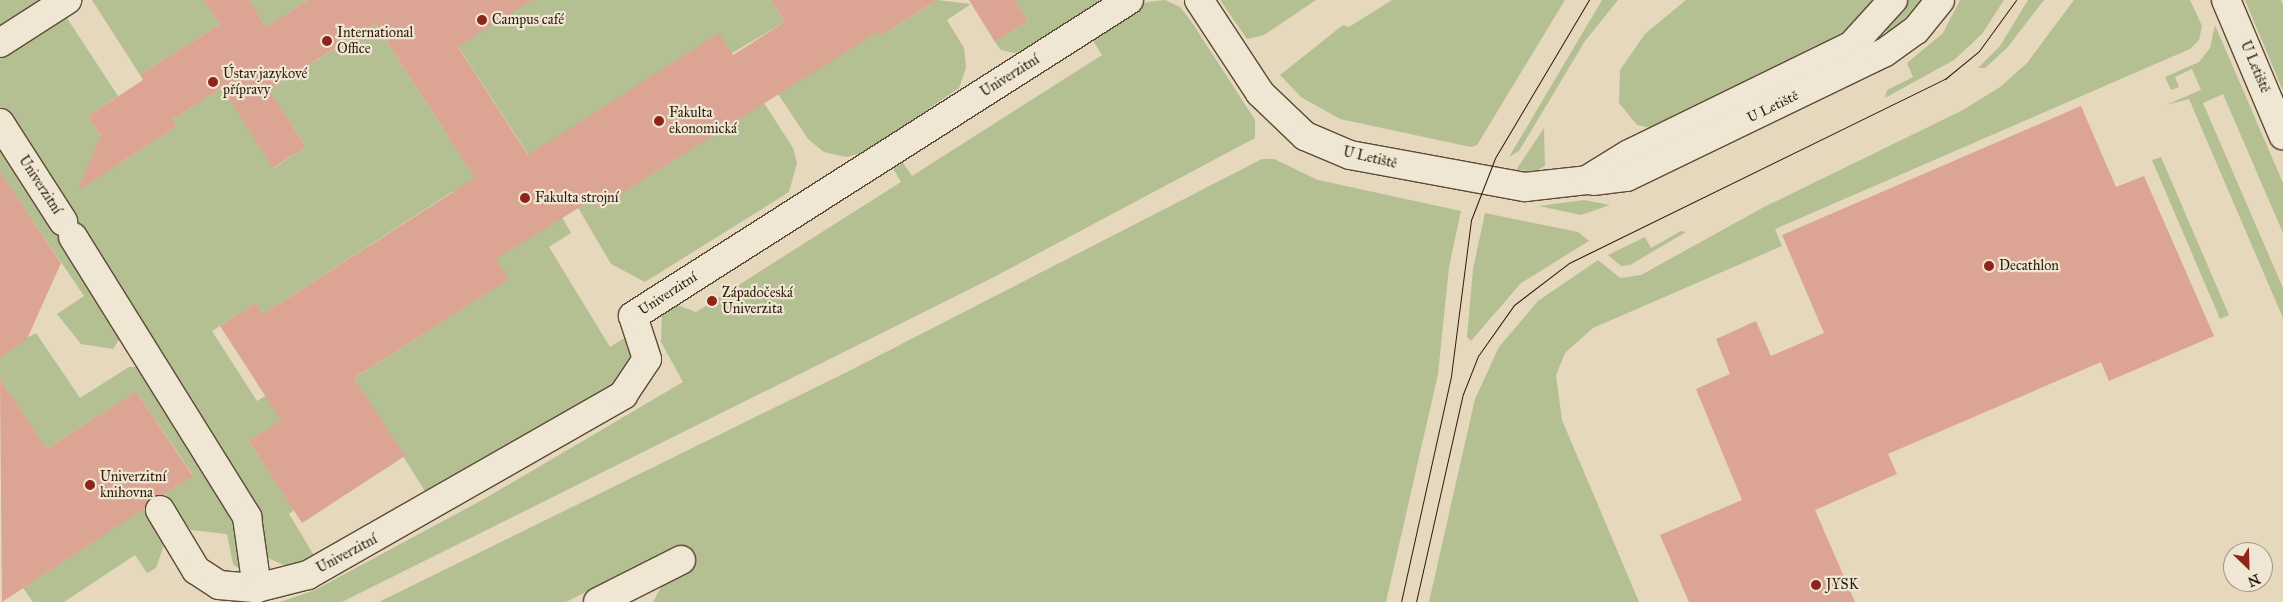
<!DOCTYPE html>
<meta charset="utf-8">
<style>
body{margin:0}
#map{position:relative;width:2283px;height:602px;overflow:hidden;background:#e6d8bd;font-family:"IM FELL Great Primer",serif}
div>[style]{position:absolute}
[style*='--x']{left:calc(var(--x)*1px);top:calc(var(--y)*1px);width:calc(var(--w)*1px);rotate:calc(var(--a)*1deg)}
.green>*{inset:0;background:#b4bf92}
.building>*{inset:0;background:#dca593}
.roads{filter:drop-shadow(1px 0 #5d4a37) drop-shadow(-1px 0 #5d4a37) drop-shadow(0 1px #5d4a37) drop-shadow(0 -1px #5d4a37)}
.street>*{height:28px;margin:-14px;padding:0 14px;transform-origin:14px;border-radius:14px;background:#efe6d4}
.secondary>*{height:28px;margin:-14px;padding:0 14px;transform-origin:14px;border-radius:14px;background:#efe6d4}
.tram>*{height:1px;margin:-0.5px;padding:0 0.5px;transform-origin:0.5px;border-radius:0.5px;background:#2f1b0a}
.dots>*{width:14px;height:14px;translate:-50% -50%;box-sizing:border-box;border:2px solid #efe6d4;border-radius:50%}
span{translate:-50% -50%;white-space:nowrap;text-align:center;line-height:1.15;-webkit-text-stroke:4.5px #efe6d4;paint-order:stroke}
.poi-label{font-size:14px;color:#2f1b0a}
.left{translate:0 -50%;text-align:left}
.street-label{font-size:14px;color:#2f1b0a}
.north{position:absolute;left:2223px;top:542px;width:50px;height:50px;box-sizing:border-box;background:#efe6d4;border:1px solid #a29583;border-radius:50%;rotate:156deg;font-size:14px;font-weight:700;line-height:20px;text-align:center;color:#2f1b0a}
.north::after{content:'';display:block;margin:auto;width:18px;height:22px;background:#8f2418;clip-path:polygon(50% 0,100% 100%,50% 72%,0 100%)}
</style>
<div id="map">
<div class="green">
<div style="clip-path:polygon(0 0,41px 0,0 26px)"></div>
<div style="clip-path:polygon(92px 0,204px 0,220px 24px,140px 75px)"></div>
<div style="clip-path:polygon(249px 0,308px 0,266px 27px)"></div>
<div style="clip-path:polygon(428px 0,771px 0,785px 22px,537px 168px)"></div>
<div style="clip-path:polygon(937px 0,971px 4px,947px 20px,964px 48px,966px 68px,959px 88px,866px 152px,846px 157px,824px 152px,808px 139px,760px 67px,863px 10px,880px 36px)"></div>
<div style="clip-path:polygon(1015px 0,1106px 0,1026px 50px,1014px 53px,1001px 50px,995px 42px,1028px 21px)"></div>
<div style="clip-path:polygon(1165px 0,1180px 7px,1191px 21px,1255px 120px,1255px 138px,992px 278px,342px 602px,280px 602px,315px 590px,484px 499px,683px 382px,661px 342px,662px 313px,675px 304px,696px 312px,901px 182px,890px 163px,899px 157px,912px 176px,1102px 55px,1090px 36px,1147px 2px)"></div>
<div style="clip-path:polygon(1220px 0,1316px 0,1264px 35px,1247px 39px)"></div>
<div style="clip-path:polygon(1392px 0,1565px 0,1477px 145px,1471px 147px,1340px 119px,1301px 97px,1280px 75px,1343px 25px,1349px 27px)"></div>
<div style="clip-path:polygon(1602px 0,1618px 0,1585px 41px,1519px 151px,1509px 157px)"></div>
<div style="clip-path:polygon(1686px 0,1880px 0,1844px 36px,1651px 128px,1637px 125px,1619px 103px,1620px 70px,1645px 34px)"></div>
<div style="clip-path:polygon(1908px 0,1926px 0,1888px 33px,1886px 29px)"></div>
<div style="clip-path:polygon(1960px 0,2004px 0,1982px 34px,1954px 60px,1885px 98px,1887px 90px,1913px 77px,1907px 63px,1943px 33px)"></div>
<div style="clip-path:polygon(2028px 0,2044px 0,2007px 48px,1985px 68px,1978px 68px,2000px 46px)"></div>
<div style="clip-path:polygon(2074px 0,2190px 0,2202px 26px,2199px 40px,2190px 49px,1775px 229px,1782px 246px,1593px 328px,1565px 353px,1556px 375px,1562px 420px,1639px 602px,1429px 602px,1475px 399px,1499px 347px,1538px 301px,1598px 260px,1620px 278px,1641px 275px,1764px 207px,1963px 110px,2000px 87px,2027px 63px)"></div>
<div style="clip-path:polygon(2245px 0,2281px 0,2283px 5px,2283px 91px)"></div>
<div style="clip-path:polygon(367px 11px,481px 187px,487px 184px,493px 194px,465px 212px,452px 192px,263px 314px,256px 303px,212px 331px,257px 401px,299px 375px,311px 393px,350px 368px,356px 377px,508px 279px,482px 237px,493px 230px,508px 251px,562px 217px,571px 233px,549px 247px,610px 347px,632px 333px,637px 353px,634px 367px,614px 390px,428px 496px,352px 375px,249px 441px,294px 510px,289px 514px,315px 557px,291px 568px,268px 558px,260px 512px,0 107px,0 57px,65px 15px,118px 96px,88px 116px,119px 164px,176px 127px,172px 120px,222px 88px,274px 168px,306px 147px,269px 90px,349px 40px,342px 27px)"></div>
<div style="clip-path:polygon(2215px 25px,2283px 183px,2283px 233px,2223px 94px,2203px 103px,2283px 288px,2283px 318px,2189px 99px,2166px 105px,2201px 90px,2192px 69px,2175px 77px,2179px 87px,2171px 90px,2165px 77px,2199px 62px,2210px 48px)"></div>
<div style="clip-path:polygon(764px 103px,793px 148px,797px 163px,789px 192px,645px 282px,611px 264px,570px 194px,584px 185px,599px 208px)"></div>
<div style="clip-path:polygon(1544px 128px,1545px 166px,1536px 171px,1516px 170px)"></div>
<div style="clip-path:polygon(0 142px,123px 334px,113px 349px,81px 344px,57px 314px,84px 296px,0 172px)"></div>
<div style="clip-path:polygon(2161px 157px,2229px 315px,2220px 319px,2152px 160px)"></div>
<div style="clip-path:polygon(1262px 159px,1274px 159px,1318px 180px,1461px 211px,1449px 267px,1438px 374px,1386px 602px,653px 602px,662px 585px,687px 573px,675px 547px,566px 602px,379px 602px,849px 371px)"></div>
<div style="clip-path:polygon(1584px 200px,1610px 205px,1581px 215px,1539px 206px)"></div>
<div style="clip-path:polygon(1485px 213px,1578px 232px,1589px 241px,1521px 283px,1471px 341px,1467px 337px,1473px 269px)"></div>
<div style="clip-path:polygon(1681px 231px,1686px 232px,1630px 265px,1621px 266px,1608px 255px,1645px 237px,1651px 248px)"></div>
<div style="clip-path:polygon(36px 333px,80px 398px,129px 367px,140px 367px,241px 520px,241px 571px,233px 564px,227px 534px,191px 530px,165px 494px,193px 475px,136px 391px,47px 449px,0 379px,0 352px)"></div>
<div style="clip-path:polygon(147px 506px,166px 539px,156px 568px,147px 573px,135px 555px,64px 602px,33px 602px,23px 588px)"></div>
</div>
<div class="building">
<div style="clip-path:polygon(204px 0,249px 0,266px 27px,308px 0,532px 0,458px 47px,528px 155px,719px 33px,733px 55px,785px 22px,771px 0,937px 0,880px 36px,877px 32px,599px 208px,593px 199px,496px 259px,509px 279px,354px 378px,405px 456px,302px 523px,249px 441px,281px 420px,220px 326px,256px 303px,263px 314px,475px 178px,375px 23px,269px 90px,306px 147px,273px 168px,222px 88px,172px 120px,176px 127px,77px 191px,101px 136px,88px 116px,143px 80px,140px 75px,220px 24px)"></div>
<div style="clip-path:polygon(969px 0,1015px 0,1028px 21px,995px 42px)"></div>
<div style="clip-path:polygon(2081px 106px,2116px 187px,2144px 176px,2214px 336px,2109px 381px,2101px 362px,1888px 454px,1897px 474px,1815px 510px,1855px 602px,1689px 602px,1660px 535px,1742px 500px,1696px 389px,1730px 374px,1716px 339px,1756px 321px,1771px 356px,1824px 333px,1782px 235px)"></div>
<div style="clip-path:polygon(0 171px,61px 263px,27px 339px,0 357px)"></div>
<div style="clip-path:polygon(0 379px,47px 449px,136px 391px,193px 476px,163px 495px,152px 497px,145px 508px,2px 602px)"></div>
</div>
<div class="roads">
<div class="street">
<div style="--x:1199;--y:0;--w:111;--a:56.7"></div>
<div style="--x:1260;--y:93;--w:62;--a:43.7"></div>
<div style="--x:1305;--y:136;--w:49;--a:22.9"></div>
<div style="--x:1350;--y:155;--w:178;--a:10.4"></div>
<div style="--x:1525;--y:187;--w:62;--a:-6.4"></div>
<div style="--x:1587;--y:180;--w:49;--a:-31.8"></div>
<div style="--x:1629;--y:154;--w:248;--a:-26"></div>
<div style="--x:1852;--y:45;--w:61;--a:-47.7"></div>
<div style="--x:0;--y:43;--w:80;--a:-32.7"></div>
<div style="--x:0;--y:123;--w:117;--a:57.3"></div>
<div style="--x:1593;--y:181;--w:34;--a:-7"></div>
<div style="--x:1627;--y:177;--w:285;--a:-25.8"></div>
<div style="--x:1884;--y:53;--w:39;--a:-36"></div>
<div style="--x:1916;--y:30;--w:38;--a:-51"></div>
<div style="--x:73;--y:237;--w:330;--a:58.1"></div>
<div style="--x:247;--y:517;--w:72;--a:82"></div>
<div style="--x:160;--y:510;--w:70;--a:59"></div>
<div style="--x:196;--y:570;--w:27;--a:33"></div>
<div style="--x:219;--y:585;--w:38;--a:5"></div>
<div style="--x:257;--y:588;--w:53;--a:-14.3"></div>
<div style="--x:308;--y:575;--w:363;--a:-29.7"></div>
<div style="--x:623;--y:395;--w:43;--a:-56.3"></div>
<div style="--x:647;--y:359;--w:45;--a:-108"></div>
<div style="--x:633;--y:316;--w:588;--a:-32.5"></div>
<div style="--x:598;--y:602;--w:93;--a:-26.8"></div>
</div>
<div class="secondary">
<div style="--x:2226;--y:0;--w:147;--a:67.1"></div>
</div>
</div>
<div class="tram">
<div style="--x:1401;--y:602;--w:231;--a:-77.5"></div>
<div style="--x:1451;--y:376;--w:157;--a:-82.7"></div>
<div style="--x:1471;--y:220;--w:66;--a:-68.8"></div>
<div style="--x:1495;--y:158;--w:184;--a:-59.3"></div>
<div style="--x:1416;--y:602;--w:213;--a:-77.3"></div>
<div style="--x:1463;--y:394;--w:41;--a:-68.5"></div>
<div style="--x:1478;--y:356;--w:62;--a:-54.8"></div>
<div style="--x:1514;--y:305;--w:69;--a:-37.4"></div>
<div style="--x:1569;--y:263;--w:419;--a:-26.1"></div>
<div style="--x:1945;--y:79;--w:44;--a:-39.5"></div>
<div style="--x:1979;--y:51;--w:63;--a:-54"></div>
</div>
<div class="dots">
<div style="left:482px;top:20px;background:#8f2418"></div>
<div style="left:327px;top:41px;background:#8f2418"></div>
<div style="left:213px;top:82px;background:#8f2418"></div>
<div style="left:659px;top:121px;background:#8f2418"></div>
<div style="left:525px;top:198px;background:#8f2418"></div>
<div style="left:1989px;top:266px;background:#8f2418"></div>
<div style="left:712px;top:301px;background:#8f2418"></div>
<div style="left:90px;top:485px;background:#8f2418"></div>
<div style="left:1816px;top:585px;background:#8f2418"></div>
</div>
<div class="poi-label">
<span class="left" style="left:492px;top:20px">Campus café</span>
<span class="left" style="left:337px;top:41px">International<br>Office</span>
<span class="left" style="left:223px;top:82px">Ústav jazykové<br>přípravy</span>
<span class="left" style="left:669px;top:121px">Fakulta<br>ekonomická</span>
<span class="left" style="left:535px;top:198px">Fakulta strojní</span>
<span class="left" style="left:1999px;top:266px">Decathlon</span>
<span class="left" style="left:722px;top:301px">Západočeská<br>Univerzita</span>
<span class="left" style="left:100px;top:485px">Univerzitní<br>knihovna</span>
<span class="left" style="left:1826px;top:585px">JYSK</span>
</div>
<div class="street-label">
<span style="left:2255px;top:67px;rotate:67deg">U Letiště</span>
<span style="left:1010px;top:76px;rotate:-32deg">Univerzitní</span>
<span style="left:1773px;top:107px;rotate:-26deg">U Letiště</span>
<span style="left:1370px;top:158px;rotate:13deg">U Letiště</span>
<span style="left:40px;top:185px;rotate:57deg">Univerzitní</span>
<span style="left:668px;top:294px;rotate:-33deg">Univerzitní</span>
<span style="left:347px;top:554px;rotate:-28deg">Univerzitní</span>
</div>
<div class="north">N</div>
</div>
